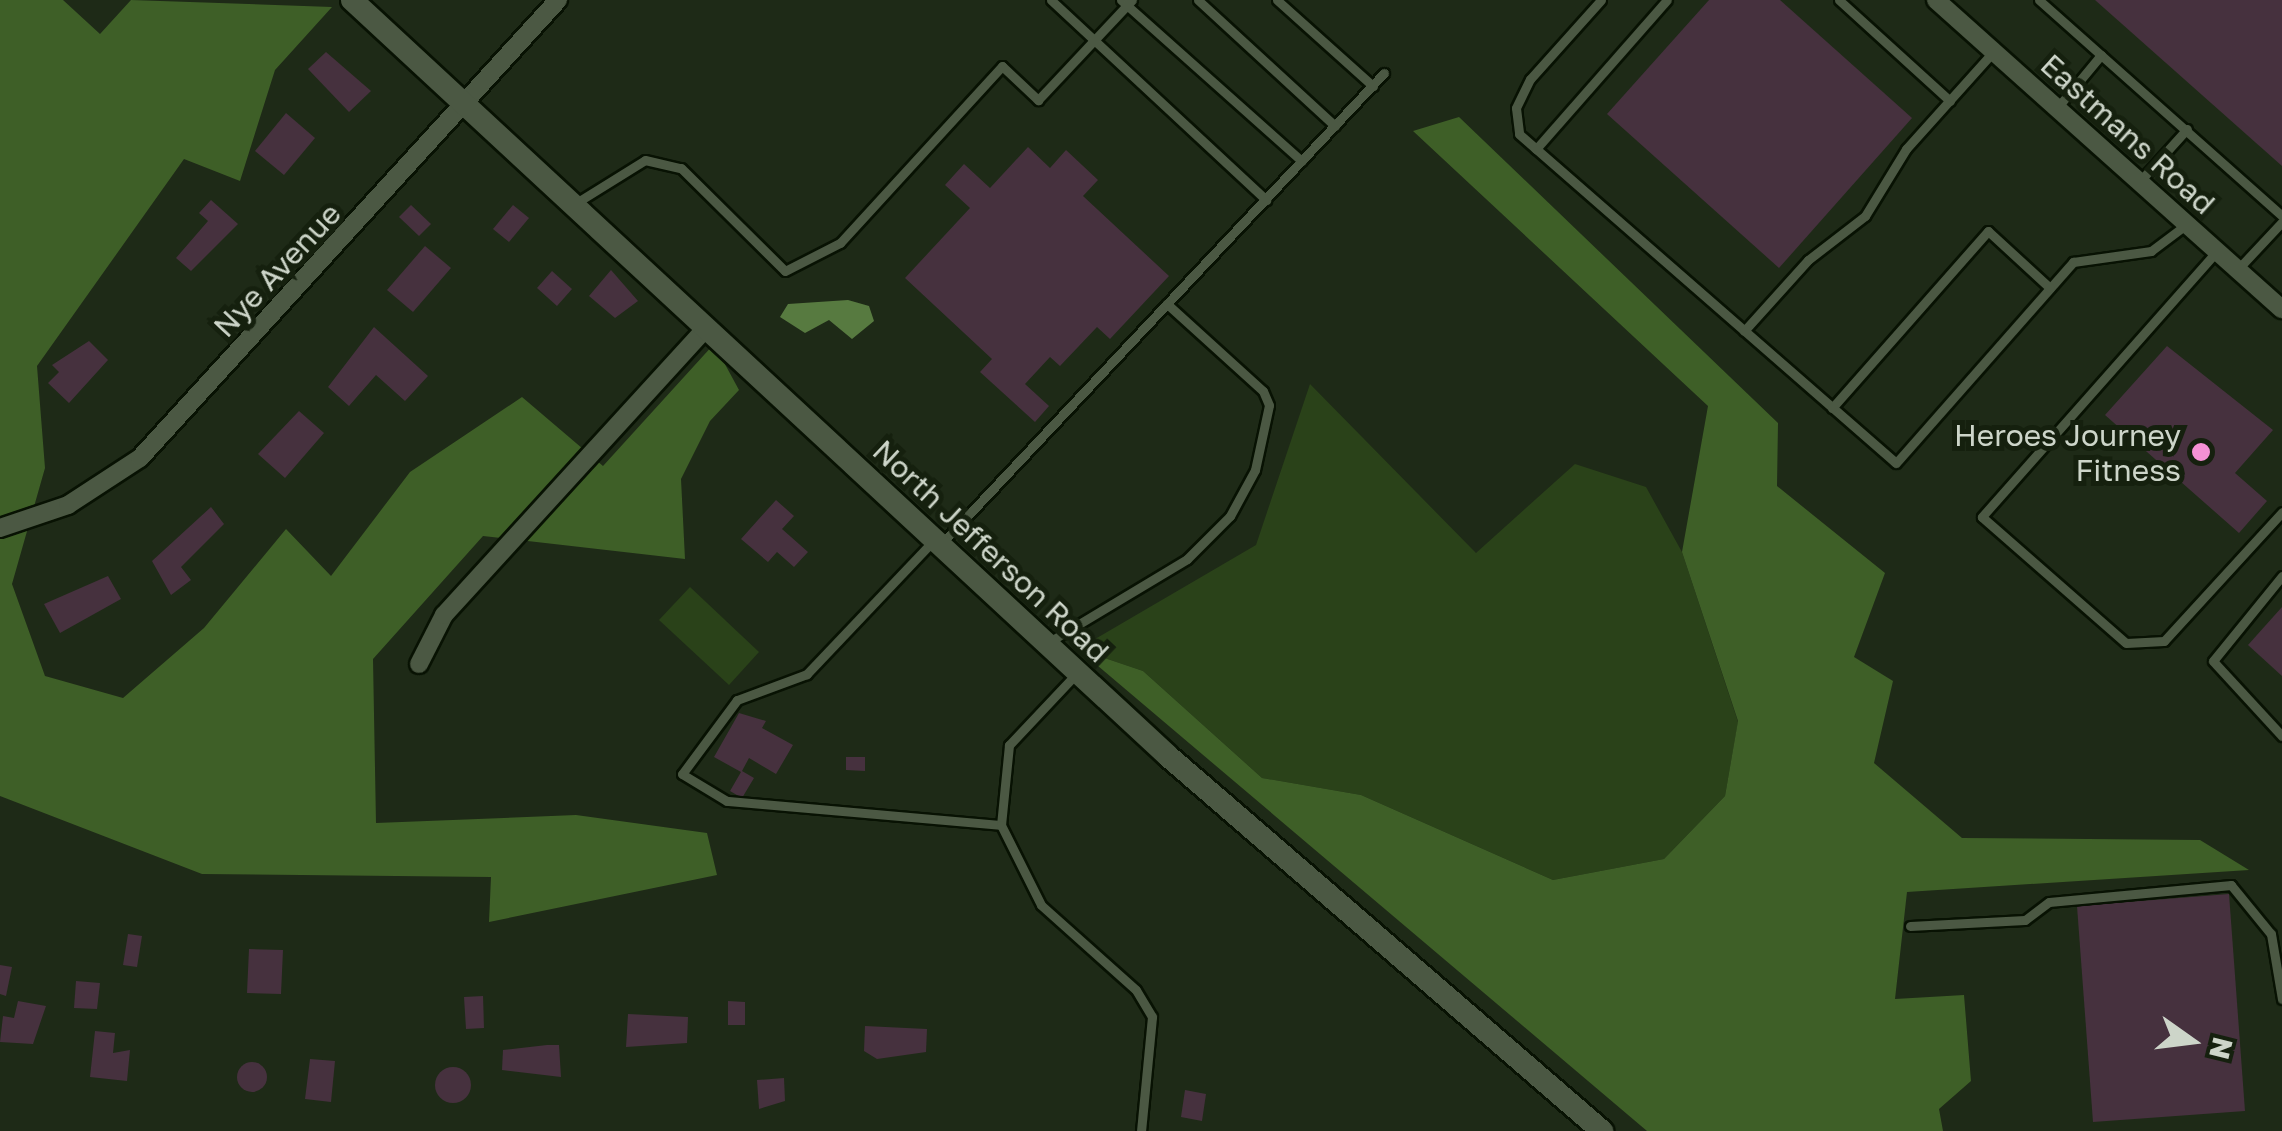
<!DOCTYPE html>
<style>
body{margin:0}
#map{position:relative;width:2282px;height:1131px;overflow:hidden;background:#1e2a17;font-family:"Golos Text",sans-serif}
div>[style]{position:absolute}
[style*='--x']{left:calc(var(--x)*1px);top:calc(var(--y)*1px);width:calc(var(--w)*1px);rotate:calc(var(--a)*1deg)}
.green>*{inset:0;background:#2a4219}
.forest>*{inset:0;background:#3e5f27}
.water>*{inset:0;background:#577a40}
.building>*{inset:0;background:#46313e}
.round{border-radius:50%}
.roads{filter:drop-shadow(2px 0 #081203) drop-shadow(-2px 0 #081203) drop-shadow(0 2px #081203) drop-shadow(0 -2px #081203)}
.lane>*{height:9px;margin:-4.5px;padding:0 4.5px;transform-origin:4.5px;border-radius:4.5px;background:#4b5843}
.street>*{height:18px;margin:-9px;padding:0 9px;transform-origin:9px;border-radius:9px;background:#4b5843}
.secondary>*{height:22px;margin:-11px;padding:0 11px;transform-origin:11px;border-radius:11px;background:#4b5843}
.dots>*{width:28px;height:28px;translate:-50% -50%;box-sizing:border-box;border:5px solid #15200e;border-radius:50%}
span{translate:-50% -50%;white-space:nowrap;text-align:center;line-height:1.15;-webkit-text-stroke:10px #15200e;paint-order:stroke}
.street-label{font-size:30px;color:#cdd5c9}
.poi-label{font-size:30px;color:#cdd5c9}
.right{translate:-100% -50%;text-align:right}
.north{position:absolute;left:2142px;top:991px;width:100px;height:100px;-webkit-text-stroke:8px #15200e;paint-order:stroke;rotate:104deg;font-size:28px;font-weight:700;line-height:40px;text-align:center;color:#cdd5c9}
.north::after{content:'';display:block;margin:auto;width:35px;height:45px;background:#cdd5c9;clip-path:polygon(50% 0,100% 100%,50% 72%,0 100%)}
</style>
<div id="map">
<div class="green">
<div style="clip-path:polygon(1310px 384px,1476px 553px,1575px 464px,1646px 487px,1682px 552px,1738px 722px,1725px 796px,1664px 859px,1553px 880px,1361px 795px,1262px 778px,1143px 671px,1078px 649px,1256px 545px)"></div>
<div style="clip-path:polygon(690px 587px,759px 652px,729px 685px,659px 620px)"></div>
</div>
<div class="forest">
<div style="clip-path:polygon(0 0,63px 0,100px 34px,131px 0,332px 7px,275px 70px,240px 181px,184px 159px,37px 366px,45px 468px,12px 584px,45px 676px,123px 698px,204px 628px,286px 529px,331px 576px,410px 472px,522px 397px,603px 466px,714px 344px,739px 390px,710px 421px,681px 479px,685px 559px,483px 536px,373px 659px,376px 823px,576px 815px,707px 833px,717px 875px,489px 922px,491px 877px,202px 874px,0 796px)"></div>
<div style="clip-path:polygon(1459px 117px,1778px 423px,1777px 486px,1885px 573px,1854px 657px,1893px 681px,1874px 763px,1962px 838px,2200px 840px,2249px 870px,1907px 892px,1895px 999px,1964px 995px,1971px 1081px,1939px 1109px,1943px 1131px,1647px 1131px,1078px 649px,1143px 671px,1262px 778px,1361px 795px,1553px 880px,1664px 859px,1725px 796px,1738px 721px,1682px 552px,1708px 406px,1413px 131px)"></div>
</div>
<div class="water">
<div style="clip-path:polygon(848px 300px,869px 306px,874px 321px,852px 339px,829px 320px,805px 333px,780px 317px,788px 304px)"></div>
</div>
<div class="building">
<div style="clip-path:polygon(1709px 0,1780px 0,1912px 118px,1779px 268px,1607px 114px)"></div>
<div style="clip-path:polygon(2095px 0,2282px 0,2282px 166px)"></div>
<div style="clip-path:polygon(326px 52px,371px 91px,349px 112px,308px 69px)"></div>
<div style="clip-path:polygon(286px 113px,315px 138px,284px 175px,255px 151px)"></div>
<div style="clip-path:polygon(1028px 147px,1050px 168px,1066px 150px,1098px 180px,1083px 196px,1169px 276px,1110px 339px,1097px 327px,1060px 366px,1050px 357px,1025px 384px,1049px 406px,1035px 422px,980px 372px,992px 359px,905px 278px,970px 208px,945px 185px,964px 164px,990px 188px)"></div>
<div style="clip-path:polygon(211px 200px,238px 224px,191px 271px,176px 258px,208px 221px,199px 213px)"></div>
<div style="clip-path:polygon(411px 205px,431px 224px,419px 236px,399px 217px)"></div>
<div style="clip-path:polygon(513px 205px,529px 218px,509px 242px,493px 229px)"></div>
<div style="clip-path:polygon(425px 246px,451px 268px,413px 312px,387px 290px)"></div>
<div style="clip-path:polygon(611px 270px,638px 301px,615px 318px,589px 296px)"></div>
<div style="clip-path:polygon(552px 271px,572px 289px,557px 306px,537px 288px)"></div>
<div style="clip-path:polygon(374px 327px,428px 376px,405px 401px,376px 375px,349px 406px,328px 387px)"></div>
<div style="clip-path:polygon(89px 341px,108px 360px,69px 403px,48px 383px,59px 372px,52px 365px)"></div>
<div style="clip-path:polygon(2167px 346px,2273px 430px,2235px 473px,2267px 501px,2239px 533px,2105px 415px)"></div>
<div style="clip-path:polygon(299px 411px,324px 433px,285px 478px,258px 454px)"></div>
<div style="clip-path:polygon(776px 500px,794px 516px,782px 529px,808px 552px,794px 567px,777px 552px,768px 562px,741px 539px)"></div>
<div style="clip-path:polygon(211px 507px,224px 524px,181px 567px,191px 580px,171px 595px,152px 561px)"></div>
<div style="clip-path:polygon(108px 576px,121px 599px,60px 633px,44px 604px)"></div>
<div style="clip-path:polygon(2282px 607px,2282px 676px,2248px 645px)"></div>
<div style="clip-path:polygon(739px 713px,766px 721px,762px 728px,793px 745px,776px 774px,749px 758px,742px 771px,754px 778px,742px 798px,730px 791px,741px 772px,714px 757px)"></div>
<div style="clip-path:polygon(846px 757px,865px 757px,865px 771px,846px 770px)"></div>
<div style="clip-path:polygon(2229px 894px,2245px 1111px,2093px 1122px,2077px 906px)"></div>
<div style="clip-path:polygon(128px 934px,142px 936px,137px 967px,123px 965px)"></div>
<div style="clip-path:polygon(249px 949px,283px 950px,281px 994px,247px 993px)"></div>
<div style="clip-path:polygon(0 965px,12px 967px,6px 996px,0 994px)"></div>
<div style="clip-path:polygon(76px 981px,100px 983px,97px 1009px,74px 1008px)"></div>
<div style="clip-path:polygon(483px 996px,484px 1028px,466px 1029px,464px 997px)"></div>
<div style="clip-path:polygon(18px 1001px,46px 1006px,33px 1044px,0 1042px,3px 1016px,14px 1018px)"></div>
<div style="clip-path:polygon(728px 1001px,745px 1002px,745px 1025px,728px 1025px)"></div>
<div style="clip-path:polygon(628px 1014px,688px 1017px,687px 1043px,626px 1047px)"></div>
<div style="clip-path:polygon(865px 1026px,927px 1029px,926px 1052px,877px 1059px,864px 1051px)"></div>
<div style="clip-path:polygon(95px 1031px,115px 1033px,113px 1053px,130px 1050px,127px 1081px,90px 1077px)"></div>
<div style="clip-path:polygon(547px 1045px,559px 1045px,561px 1077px,502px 1070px,503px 1050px)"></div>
<div style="clip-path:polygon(310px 1059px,335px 1061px,331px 1102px,305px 1099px)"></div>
<div class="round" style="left:237px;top:1062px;width:30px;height:30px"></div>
<div class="round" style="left:435px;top:1067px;width:36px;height:36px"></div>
<div style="clip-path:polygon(784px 1078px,785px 1101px,759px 1109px,757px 1080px)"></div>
<div style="clip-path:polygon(1185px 1090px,1206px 1094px,1202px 1121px,1181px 1117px)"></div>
</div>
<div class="roads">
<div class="lane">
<div style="--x:1051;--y:0;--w:294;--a:42.9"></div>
<div style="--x:1121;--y:0;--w:242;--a:41.7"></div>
<div style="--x:1198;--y:0;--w:186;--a:42.6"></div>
<div style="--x:1277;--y:0;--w:129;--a:41.9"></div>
<div style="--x:1601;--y:0;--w:106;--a:131.9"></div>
<div style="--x:1530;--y:79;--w:32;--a:116"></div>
<div style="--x:1516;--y:108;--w:26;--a:83"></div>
<div style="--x:1519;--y:134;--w:500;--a:41.11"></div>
<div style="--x:1896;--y:463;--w:268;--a:-48.6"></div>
<div style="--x:2073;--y:262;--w:79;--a:-8"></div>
<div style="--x:2151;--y:251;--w:45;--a:-36.9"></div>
<div style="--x:1839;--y:0;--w:150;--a:42.3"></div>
<div style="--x:2039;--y:0;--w:325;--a:41.6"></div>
<div style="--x:2057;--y:108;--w:69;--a:-50.3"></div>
<div style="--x:1536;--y:149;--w:198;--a:-48.7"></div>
<div style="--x:2140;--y:181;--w:70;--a:-47.9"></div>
<div style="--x:576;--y:203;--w:81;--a:-31.9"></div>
<div style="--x:645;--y:160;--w:37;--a:13"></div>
<div style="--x:681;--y:168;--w:146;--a:44.7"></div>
<div style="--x:785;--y:271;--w:62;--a:-27"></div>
<div style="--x:840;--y:243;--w:240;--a:-47.5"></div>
<div style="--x:1002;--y:66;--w:50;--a:43.4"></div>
<div style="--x:1038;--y:100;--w:137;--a:-46.8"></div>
<div style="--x:2217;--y:251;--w:355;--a:131.5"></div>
<div style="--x:1982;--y:517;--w:191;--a:41.2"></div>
<div style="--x:2126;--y:643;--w:38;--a:-3"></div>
<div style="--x:2164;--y:641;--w:175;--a:-47.5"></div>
<div style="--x:2238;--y:269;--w:64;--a:-46.9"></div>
<div style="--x:1744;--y:331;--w:96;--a:-48"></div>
<div style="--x:1808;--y:260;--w:72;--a:-37.7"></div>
<div style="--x:1865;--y:216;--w:79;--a:-58.5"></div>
<div style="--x:1906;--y:149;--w:132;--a:-48.1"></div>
<div style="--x:1832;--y:408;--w:236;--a:-48.6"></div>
<div style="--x:1988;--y:231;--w:84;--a:42.6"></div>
<div style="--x:934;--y:540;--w:185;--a:133.5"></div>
<div style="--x:807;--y:674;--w:75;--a:159.6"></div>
<div style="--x:737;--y:700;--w:92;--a:126.6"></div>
<div style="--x:682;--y:774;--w:52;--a:31"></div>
<div style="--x:727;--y:801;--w:275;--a:5"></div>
<div style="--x:942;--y:543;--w:645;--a:-46.76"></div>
<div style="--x:2282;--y:576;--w:109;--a:129.1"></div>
<div style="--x:2213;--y:661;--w:102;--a:47.4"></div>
<div style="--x:1049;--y:642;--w:161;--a:-31"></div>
<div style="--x:1187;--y:559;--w:61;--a:-45"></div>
<div style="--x:1230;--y:516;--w:52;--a:-61.5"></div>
<div style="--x:1255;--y:470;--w:66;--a:-77.8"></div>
<div style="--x:1269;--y:405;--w:15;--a:-113"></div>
<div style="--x:1263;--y:391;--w:130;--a:-137.8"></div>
<div style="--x:1076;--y:674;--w:98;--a:133.3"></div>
<div style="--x:1009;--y:745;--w:80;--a:95.7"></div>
<div style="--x:1001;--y:825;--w:89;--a:63.4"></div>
<div style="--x:1041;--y:905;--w:127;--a:41.8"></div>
<div style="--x:1136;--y:990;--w:31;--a:59"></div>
<div style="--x:1152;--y:1017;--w:115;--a:95.5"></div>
<div style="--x:1910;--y:926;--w:115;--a:-3"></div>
<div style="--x:2025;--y:920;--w:30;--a:-37"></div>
<div style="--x:2049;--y:902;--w:183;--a:-5.3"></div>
<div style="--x:2231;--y:885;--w:63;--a:50.8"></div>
<div style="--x:2271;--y:934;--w:66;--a:80.4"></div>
</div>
<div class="street">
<div style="--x:1936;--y:0;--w:464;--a:41.8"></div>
<div style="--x:0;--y:528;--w:72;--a:-18.7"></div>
<div style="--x:68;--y:505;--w:86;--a:-33.1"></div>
<div style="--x:140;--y:458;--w:620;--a:-47.61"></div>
<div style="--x:419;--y:664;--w:55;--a:-63"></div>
<div style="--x:444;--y:615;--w:389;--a:-47.6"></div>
</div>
<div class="secondary">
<div style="--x:352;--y:0;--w:1112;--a:42.81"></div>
<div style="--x:1168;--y:756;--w:574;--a:40.83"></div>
</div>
</div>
<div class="dots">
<div style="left:2201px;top:452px;background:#f491d4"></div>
</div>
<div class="street-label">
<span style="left:2128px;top:134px;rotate:42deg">Eastmans Road</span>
<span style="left:277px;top:270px;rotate:-47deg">Nye Avenue</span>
<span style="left:991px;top:551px;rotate:43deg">North Jefferson Road</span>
</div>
<div class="poi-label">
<span class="right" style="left:2181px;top:452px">Heroes Journey<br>Fitness</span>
</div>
<div class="north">N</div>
</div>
